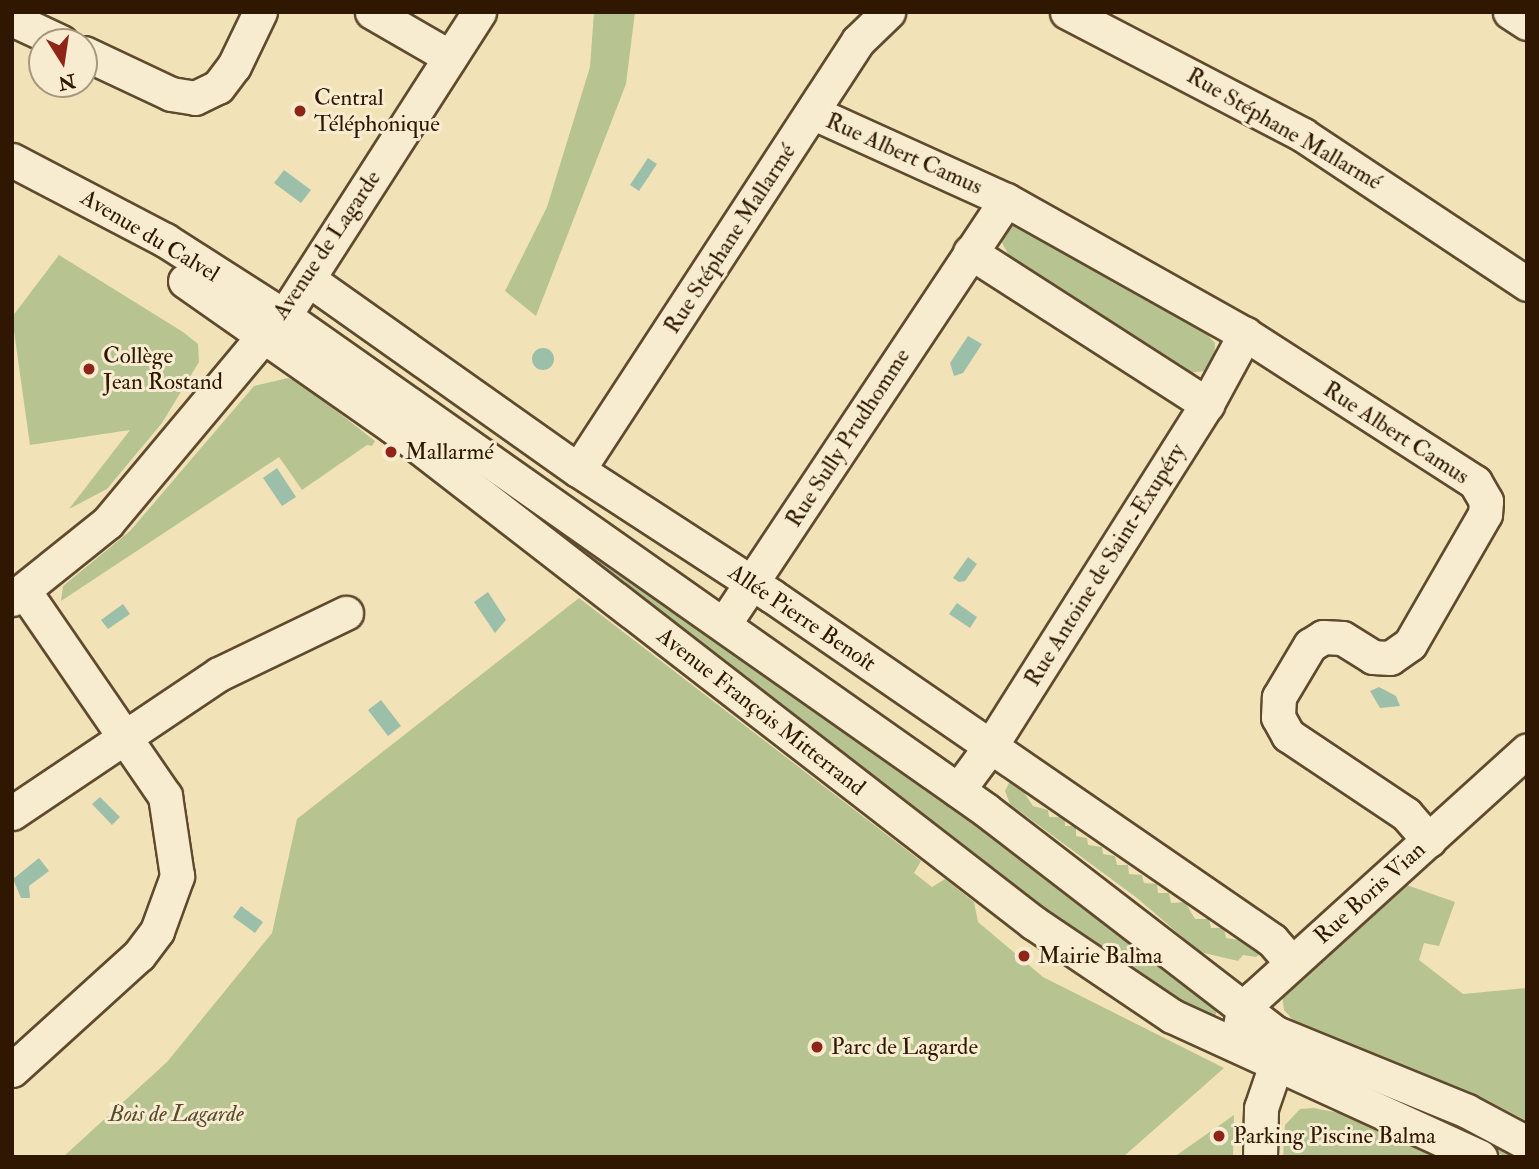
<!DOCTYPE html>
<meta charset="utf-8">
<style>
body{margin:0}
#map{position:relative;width:1539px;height:1169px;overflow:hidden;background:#f2e2b7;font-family:"IM FELL Double Pica",serif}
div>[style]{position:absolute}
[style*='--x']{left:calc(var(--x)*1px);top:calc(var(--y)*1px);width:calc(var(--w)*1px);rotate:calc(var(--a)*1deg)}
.green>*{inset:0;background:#b7c491}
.water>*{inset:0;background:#9cbfa9}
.round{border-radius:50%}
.roads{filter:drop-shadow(2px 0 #604a2e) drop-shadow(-2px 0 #604a2e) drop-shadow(0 2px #604a2e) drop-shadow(0 -2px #604a2e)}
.minor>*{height:33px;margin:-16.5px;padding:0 16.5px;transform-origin:16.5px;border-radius:16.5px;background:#f7ecd0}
.dots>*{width:19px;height:19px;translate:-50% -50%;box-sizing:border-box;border:4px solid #f7ecd0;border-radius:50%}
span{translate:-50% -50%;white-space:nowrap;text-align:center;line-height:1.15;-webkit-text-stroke:6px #f7ecd0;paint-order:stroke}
.poi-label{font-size:23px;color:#2f1701}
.left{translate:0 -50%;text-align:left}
.street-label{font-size:23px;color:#2f1701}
.park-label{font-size:23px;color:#584b2c;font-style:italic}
.frame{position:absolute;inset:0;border:14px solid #2f1701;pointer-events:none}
.north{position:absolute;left:28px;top:28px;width:70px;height:70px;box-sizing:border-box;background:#f7ecd0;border:2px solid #a7977d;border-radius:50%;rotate:168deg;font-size:19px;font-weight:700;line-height:28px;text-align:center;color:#2f1701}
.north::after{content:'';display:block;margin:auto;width:24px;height:32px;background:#8f2418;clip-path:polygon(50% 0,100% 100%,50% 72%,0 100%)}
</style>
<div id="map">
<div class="green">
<div style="clip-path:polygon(594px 12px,635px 12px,626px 84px,536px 316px,505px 291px,547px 207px,590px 67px)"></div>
<div style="clip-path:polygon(1020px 223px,1206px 333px,1215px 343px,1214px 363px,1205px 371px,1188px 373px,1008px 254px,999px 237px,1003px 229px)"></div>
<div style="clip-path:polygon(59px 255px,183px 332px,198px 344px,199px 362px,162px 423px,107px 489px,69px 509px,130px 430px,30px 445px,12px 317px)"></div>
<div style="clip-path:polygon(336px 365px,1054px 869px,1206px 996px,1218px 1009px,1211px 1025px,1141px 988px)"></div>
<div style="clip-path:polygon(288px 378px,302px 384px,375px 441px,372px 446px,367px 445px,302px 490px,279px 457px,61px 601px,63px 586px,130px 531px,254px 386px)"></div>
<div style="clip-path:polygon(579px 598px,921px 861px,914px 873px,932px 887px,945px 879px,974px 902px,978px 922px,1043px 977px,1224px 1068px,1123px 1157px,63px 1157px,167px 1062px,272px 933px,297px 819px)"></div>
<div style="clip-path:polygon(1017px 782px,1033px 806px,1048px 810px,1049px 817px,1065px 817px,1065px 826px,1076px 826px,1076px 836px,1087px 838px,1088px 845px,1102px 847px,1103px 854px,1115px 856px,1117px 865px,1128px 865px,1129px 874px,1142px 875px,1144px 883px,1157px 884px,1158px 893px,1169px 893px,1171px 903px,1185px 902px,1195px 919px,1209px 919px,1211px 928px,1224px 928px,1226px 938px,1260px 943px,1263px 952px,1256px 957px,1243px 955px,1238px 961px,1200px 952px,1137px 898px,1010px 804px,1005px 791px,1009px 783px)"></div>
<div style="clip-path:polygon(1401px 883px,1455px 902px,1439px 946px,1424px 943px,1419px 960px,1463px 994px,1527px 988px,1527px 1121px,1477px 1095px,1298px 1026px,1284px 1010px,1282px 994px)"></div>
<div style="clip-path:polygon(1405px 1095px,1527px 1157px,1506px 1157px,1399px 1107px)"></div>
<div style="clip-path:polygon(1314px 1108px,1339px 1113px,1437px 1157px,1283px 1157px,1285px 1125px,1300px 1109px)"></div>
<div style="clip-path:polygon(1234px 1115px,1233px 1157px,1174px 1157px)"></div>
</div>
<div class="water">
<div style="clip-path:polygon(648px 158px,657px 164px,639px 191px,630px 185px)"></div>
<div style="clip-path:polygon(284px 170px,311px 190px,301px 203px,274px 183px)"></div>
<div style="clip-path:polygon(968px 336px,982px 344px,963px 373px,954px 376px,950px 363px)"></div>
<div class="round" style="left:532px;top:348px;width:22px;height:22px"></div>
<div style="clip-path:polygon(277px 468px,296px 497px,282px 506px,263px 478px)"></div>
<div style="clip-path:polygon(968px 557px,977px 564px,965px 581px,959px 582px,953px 578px)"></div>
<div style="clip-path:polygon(488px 592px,506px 620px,495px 633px,474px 602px)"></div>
<div style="clip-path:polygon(957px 603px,977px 617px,970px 628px,949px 614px)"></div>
<div style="clip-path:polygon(123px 604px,130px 614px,108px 629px,101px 620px)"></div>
<div style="clip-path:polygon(1379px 687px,1396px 696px,1400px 706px,1380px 708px,1370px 691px)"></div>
<div style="clip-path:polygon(381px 700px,401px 726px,388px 736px,368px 710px)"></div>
<div style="clip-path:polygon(100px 797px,120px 817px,112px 825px,92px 804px)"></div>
<div style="clip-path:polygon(39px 858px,49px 871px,29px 886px,30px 898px,21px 898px,13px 879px)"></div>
<div style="clip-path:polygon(241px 906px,263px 922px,255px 933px,233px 917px)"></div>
</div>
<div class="roads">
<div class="minor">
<div style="--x:372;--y:12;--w:90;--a:30"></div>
<div style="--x:1067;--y:12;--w:266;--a:27.5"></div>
<div style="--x:1303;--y:135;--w:269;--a:33.6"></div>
<div style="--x:1510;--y:12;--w:20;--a:33"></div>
<div style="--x:12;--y:19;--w:54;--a:25.1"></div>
<div style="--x:84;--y:53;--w:96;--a:25.2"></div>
<div style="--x:171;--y:94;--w:24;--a:9"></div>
<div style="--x:195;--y:98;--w:25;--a:-26"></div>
<div style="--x:218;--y:87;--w:26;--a:-53"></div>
<div style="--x:234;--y:66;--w:60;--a:-64.3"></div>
<div style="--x:814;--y:113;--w:211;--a:24.4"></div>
<div style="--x:1006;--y:200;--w:274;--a:29.3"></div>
<div style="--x:1245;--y:334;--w:274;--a:32.8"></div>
<div style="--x:1475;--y:482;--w:22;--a:60"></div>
<div style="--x:1486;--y:501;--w:13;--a:94"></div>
<div style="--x:1485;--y:514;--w:150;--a:120"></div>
<div style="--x:1410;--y:644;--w:24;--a:145"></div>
<div style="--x:1390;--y:658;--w:17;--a:-177"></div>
<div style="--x:1373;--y:657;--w:36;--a:-148"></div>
<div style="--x:1342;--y:638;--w:19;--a:-177"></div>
<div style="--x:1323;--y:637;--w:15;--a:148"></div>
<div style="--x:1310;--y:645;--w:61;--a:120.8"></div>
<div style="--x:1279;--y:697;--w:20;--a:93"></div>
<div style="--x:1278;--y:717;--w:21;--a:61"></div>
<div style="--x:1288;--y:735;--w:142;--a:33.8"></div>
<div style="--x:1406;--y:814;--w:35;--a:49"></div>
<div style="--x:12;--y:160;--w:173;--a:27.6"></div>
<div style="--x:165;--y:240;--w:141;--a:32.6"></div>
<div style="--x:284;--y:316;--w:858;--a:35.13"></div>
<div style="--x:986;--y:810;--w:366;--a:37.6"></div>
<div style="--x:1276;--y:1033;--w:206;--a:22.2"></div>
<div style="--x:1467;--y:1111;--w:68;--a:28.1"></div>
<div style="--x:970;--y:252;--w:282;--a:32.7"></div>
<div style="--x:308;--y:279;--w:331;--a:35.3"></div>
<div style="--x:578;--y:470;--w:231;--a:33"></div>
<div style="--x:772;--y:596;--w:607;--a:34.53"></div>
<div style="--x:1272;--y:940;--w:30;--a:49"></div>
<div style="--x:185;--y:281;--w:253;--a:35"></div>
<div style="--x:392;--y:426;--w:812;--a:37.75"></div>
<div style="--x:1034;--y:923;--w:166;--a:34"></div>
<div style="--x:1172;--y:1016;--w:339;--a:24.6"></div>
<div style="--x:578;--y:470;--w:512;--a:-56.87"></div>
<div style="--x:858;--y:41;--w:42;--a:-44"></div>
<div style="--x:12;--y:599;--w:122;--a:-38.7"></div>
<div style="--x:107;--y:523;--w:245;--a:-50.1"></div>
<div style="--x:264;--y:335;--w:28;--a:-44"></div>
<div style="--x:284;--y:316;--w:361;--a:-57.3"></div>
<div style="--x:724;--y:624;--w:509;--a:-56.37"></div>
<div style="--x:958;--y:790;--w:54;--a:-53.3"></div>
<div style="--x:990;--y:747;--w:406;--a:-57.7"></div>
<div style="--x:1207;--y:404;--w:80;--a:-61.5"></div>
<div style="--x:12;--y:813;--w:249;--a:-33.9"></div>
<div style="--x:219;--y:674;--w:141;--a:-25.7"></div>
<div style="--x:1239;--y:1031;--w:21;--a:-79"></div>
<div style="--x:1243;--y:1010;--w:18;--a:-47"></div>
<div style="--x:1255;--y:997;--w:367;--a:-42.2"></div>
<div style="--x:12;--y:1070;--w:171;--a:-42.2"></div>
<div style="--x:139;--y:955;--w:30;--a:-53"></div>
<div style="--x:157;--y:931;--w:59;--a:-70"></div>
<div style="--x:177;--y:876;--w:81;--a:-98.5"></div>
<div style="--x:165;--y:796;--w:249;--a:-124.5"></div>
<div style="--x:1260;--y:1157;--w:49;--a:-88.8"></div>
<div style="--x:1261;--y:1108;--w:68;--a:-71"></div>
</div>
</div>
<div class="dots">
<div style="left:300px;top:111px;background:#8f2418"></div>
<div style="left:89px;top:369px;background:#8f2418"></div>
<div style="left:391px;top:452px;background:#8f2418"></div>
<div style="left:1024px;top:956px;background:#8f2418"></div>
<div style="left:817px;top:1047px;background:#8f2418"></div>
<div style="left:1219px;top:1136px;background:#8f2418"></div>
</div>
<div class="poi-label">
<span class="left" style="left:314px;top:111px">Central<br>Téléphonique</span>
<span class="left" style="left:103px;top:369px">Collège<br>Jean Rostand</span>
<span class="left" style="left:405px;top:452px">Mallarmé</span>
<span class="left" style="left:1038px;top:956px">Mairie Balma</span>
<span class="left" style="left:831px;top:1047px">Parc de Lagarde</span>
<span class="left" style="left:1233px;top:1136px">Parking Piscine Balma</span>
</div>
<div class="street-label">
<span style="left:1284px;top:129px;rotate:30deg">Rue Stéphane Mallarmé</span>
<span style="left:904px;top:154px;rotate:24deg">Rue Albert Camus</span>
<span style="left:150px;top:236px;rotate:31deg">Avenue du Calvel</span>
<span style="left:730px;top:239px;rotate:-57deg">Rue Stéphane Mallarmé</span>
<span style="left:327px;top:245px;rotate:-56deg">Avenue de Lagarde</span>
<span style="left:1396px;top:433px;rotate:33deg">Rue Albert Camus</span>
<span style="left:848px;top:438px;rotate:-57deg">Rue Sully Prudhomme</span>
<span style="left:1105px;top:565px;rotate:-58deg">Rue Antoine de Saint-Exupéry</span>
<span style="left:802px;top:618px;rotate:34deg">Allée Pierre Benoît</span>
<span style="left:761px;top:712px;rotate:38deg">Avenue François Mitterrand</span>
<span style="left:1370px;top:893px;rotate:-42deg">Rue Boris Vian</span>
</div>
<div class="park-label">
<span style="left:176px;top:1114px">Bois de Lagarde</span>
</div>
<div class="frame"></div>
<div class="north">N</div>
</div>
